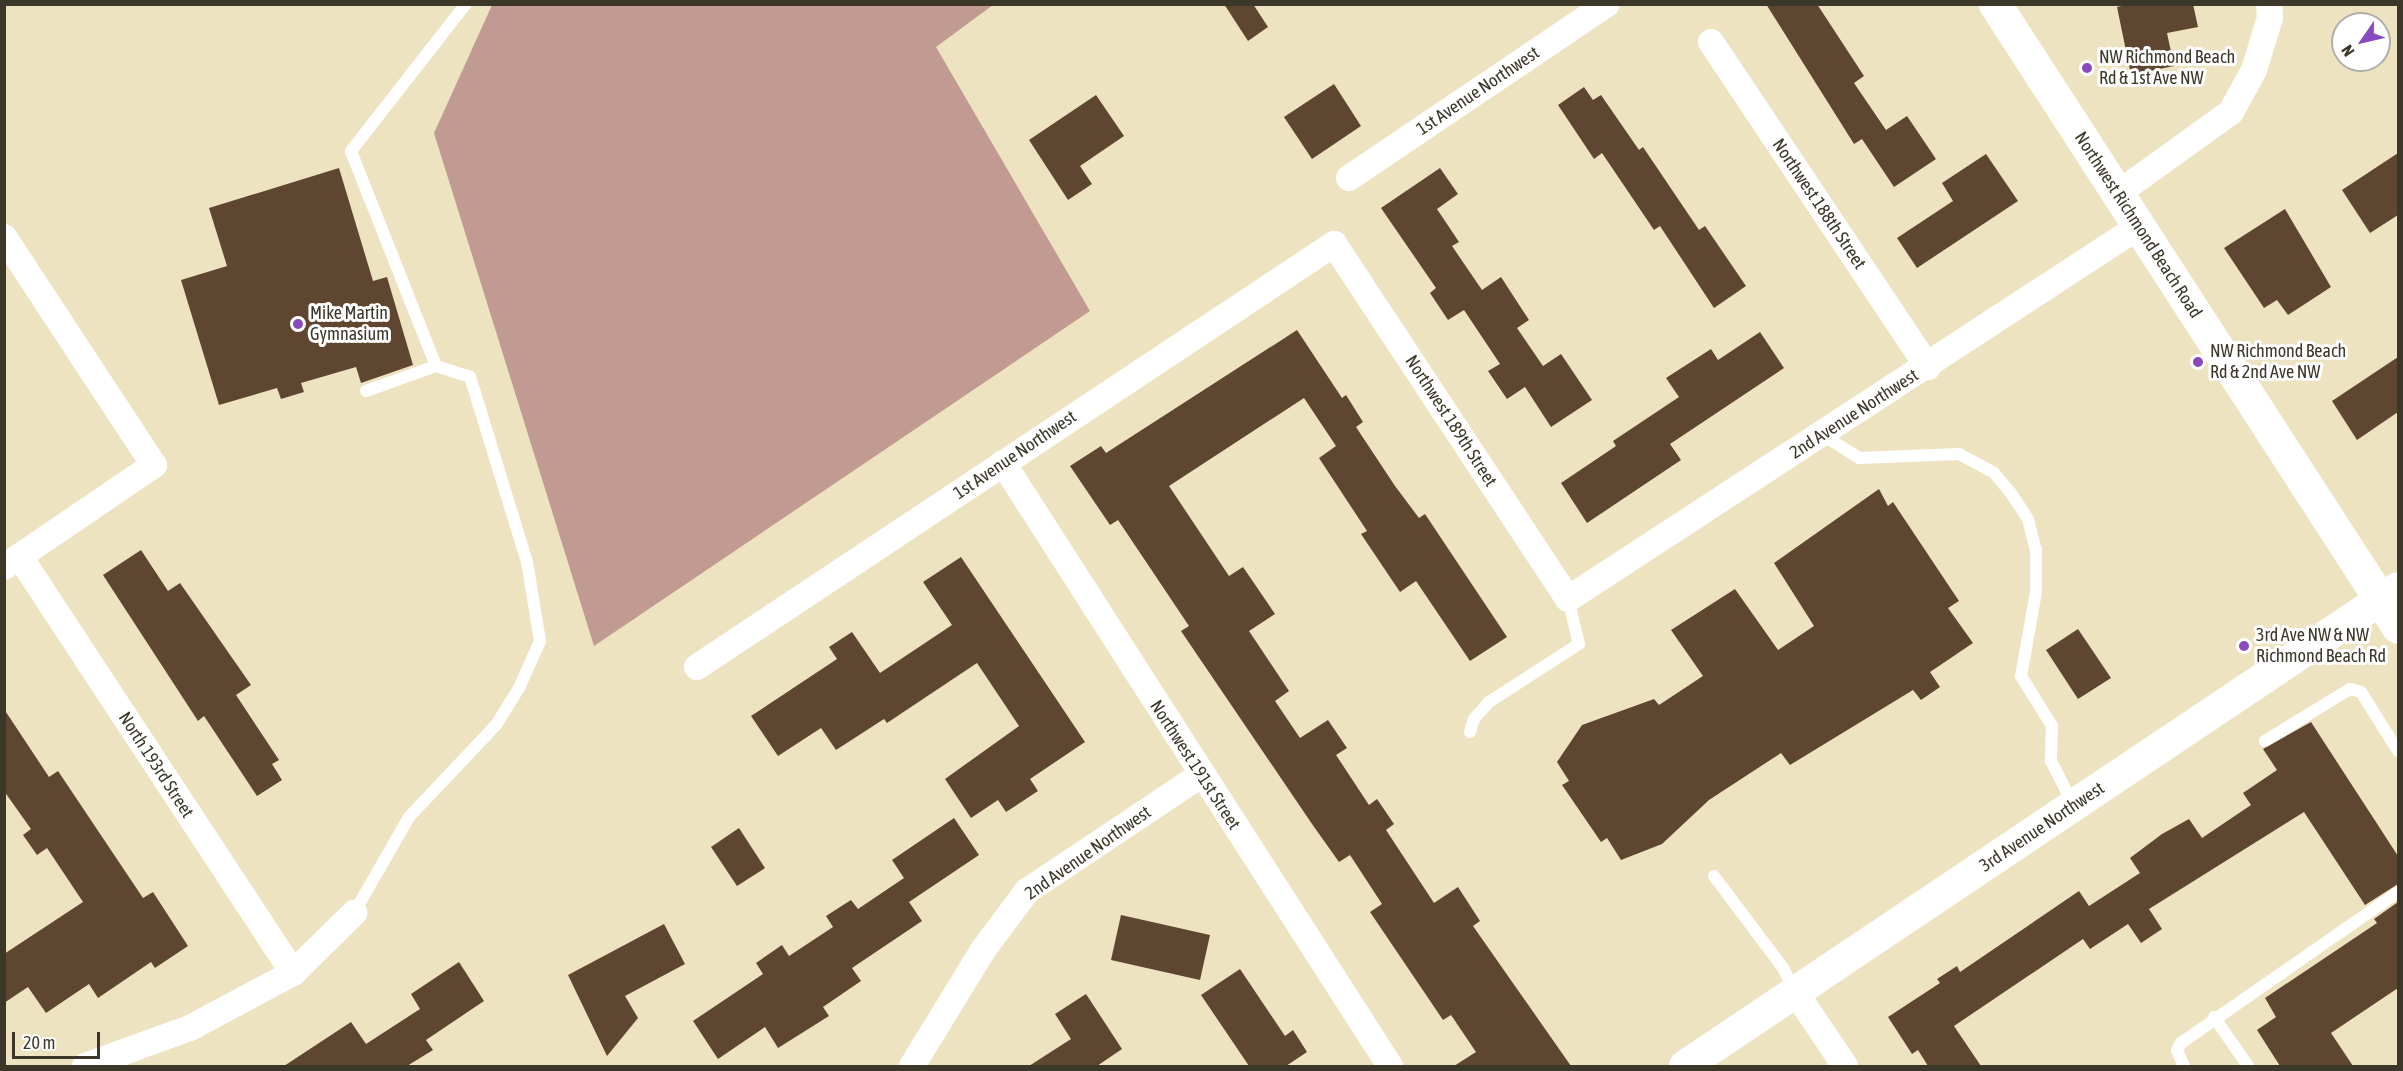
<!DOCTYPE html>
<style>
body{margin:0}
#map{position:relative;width:2403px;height:1071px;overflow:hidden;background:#eee3c1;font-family:"Asap Condensed",sans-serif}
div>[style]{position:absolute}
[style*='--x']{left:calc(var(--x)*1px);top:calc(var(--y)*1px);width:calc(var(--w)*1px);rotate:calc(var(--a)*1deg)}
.forest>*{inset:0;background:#c19b92}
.building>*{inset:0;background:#5e4631}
.service>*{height:12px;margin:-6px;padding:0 6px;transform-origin:6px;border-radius:6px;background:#fff}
.minor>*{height:26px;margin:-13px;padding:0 13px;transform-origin:13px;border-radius:13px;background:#fff}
.tertiary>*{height:32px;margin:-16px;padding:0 16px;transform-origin:16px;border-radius:16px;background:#fff}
.secondary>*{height:33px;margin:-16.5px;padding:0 16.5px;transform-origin:16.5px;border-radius:16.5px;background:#fff}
.dots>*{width:16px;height:16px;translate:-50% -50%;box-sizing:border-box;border:3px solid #fff;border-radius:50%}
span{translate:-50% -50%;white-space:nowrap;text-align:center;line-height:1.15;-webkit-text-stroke:6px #fff;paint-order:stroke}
.poi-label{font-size:18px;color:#3b3729}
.left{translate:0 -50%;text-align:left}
.street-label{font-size:18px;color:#3b3729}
.frame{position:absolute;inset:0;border:6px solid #3b3729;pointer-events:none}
.north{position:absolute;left:2331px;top:12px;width:60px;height:60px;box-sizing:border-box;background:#fff;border:2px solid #b1afa9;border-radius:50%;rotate:236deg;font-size:16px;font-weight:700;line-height:24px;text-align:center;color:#3b3729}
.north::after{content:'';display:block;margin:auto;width:21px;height:27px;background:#874abf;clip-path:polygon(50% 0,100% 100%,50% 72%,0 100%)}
.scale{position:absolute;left:12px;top:1032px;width:88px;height:27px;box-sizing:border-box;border:3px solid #3b3729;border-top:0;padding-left:8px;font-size:18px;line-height:21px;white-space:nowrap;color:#3b3729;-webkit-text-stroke:4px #fff;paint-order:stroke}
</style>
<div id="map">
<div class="forest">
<div style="clip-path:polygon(492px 5px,993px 5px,936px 47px,1090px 311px,594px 646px,434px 133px)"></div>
</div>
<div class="building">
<div style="clip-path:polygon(1224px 4px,1253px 4px,1268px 27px,1248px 41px)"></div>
<div style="clip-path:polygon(1766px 4px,1817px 4px,1864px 76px,1854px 83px,1886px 130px,1907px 116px,1936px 159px,1894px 187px,1862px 139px,1854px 144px)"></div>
<div style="clip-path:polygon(2130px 4px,2193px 4px,2198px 27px,2167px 33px,2174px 66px,2131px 75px,2117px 7px)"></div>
<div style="clip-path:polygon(1334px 84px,1361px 126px,1312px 159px,1284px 117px)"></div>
<div style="clip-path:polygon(1584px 87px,1593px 100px,1601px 95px,1639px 150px,1643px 147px,1699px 230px,1705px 226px,1746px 286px,1714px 308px,1660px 226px,1654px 230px,1602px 153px,1594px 159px,1558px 105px)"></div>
<div style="clip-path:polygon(1096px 95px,1124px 136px,1080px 166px,1092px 184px,1068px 200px,1029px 140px)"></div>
<div style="clip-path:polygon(2398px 153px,2398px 215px,2370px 233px,2342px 190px)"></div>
<div style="clip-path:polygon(1986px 154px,2018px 201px,1917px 268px,1897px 238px,1953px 201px,1942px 183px)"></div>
<div style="clip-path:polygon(339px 168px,373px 281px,387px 277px,413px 365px,361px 383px,356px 367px,301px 383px,304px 392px,281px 399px,277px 388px,219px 405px,181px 280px,227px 266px,209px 208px)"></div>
<div style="clip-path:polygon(1440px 168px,1458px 194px,1437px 209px,1459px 242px,1452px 246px,1482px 290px,1501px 277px,1529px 320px,1517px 328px,1543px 366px,1561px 354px,1592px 400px,1551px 427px,1525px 387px,1507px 399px,1488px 371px,1500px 364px,1464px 310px,1448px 320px,1430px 293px,1436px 288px,1381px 208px)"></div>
<div style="clip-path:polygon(2285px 209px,2331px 287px,2288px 315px,2277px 300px,2264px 308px,2224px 248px)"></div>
<div style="clip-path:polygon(1297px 330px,1342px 398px,1346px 395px,1363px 422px,1356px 427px,1395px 486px,1419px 518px,1425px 514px,1507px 637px,1470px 661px,1416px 581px,1400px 592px,1361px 534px,1367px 531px,1319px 458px,1336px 446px,1304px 398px,1169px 486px,1229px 576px,1243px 567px,1275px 614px,1249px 631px,1289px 691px,1275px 701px,1300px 738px,1328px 720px,1347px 748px,1336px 755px,1369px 805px,1377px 799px,1394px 824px,1386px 830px,1434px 903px,1458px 887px,1480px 921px,1473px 926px,1571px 1066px,1454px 1066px,1476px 1052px,1451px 1015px,1443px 1020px,1370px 912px,1382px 904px,1350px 855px,1339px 862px,1312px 824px,1181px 631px,1189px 626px,1118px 520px,1110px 525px,1070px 466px,1101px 446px,1106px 453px)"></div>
<div style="clip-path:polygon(1760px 332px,1784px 368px,1670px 444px,1681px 460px,1587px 523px,1561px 483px,1616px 446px,1613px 441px,1679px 397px,1666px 378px,1711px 349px,1718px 360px)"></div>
<div style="clip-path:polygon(2398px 357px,2398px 412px,2357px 440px,2332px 401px)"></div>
<div style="clip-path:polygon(1879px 489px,1888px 506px,1893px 502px,1959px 601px,1948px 608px,1973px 643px,1930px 672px,1940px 687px,1921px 700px,1913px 690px,1790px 765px,1781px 753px,1709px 800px,1662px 844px,1621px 860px,1607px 838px,1601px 842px,1562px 785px,1569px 781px,1557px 762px,1582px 725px,1654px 699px,1659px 705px,1703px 676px,1671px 630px,1735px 589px,1778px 650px,1814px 626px,1774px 563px)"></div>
<div style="clip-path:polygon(141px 550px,168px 591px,180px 583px,251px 685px,236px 695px,279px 760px,272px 764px,282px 780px,257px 796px,204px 716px,198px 721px,103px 575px)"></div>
<div style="clip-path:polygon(961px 557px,1085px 742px,1030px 779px,1038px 791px,1006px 812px,998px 800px,971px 818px,945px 779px,1019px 726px,977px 663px,887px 723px,884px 719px,836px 750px,821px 728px,778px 756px,751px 716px,837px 659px,829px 647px,852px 632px,880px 673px,952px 625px,923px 582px)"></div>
<div style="clip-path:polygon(2078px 629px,2111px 678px,2078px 699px,2046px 650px)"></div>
<div style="clip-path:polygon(4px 709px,49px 777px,58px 771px,143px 898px,153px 892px,188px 946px,155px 968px,151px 962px,98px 998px,89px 984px,46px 1013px,28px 987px,4px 1003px,4px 954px,83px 902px,47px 848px,37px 855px,23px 835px,31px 829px,4px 791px)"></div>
<div style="clip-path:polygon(2311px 722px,2398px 856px,2398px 884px,2365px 905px,2304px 812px,2149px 909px,2162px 929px,2141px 943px,2128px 924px,2090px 949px,2083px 939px,1954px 1026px,1981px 1066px,1928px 1066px,1918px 1050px,1912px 1054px,1888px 1017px,1940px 983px,1937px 979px,1957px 966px,1960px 972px,2079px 891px,2089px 906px,2140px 873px,2130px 858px,2162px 834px,2189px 819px,2202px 838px,2251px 805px,2243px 793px,2277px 770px,2263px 749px)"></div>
<div style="clip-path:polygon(954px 818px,979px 855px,909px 902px,922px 921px,852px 968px,861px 981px,823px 1007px,829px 1016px,778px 1048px,765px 1027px,718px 1059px,693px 1021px,763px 974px,756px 963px,782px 945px,789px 956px,833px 927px,826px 916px,851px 900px,858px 909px,904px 878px,892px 860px)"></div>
<div style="clip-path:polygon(739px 828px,765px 868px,737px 886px,711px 847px)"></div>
<div style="clip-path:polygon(2398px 902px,2398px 988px,2331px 1033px,2353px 1066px,2280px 1066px,2257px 1030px,2276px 1017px,2265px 998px,2377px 923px,2374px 919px)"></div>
<div style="clip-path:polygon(1121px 915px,1210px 935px,1200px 980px,1111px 960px)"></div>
<div style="clip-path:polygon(664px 924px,685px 964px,625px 996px,638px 1018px,607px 1056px,568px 975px)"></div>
<div style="clip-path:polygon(459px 962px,484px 1001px,426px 1040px,433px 1050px,407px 1066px,284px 1066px,351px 1022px,366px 1044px,420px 1009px,411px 994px)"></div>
<div style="clip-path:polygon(1240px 969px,1285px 1036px,1293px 1030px,1307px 1052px,1286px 1066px,1249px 1066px,1201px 995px)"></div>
<div style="clip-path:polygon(1086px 994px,1122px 1049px,1097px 1066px,1029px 1066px,1071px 1039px,1055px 1014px)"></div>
</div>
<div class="service">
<div style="--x:366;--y:391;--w:74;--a:-19.7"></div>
<div style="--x:1823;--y:435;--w:43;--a:32.6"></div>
<div style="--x:1859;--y:458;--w:100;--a:-2.3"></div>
<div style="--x:1959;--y:454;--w:40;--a:28"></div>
<div style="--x:1994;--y:473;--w:26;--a:50"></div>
<div style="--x:2011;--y:493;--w:31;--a:57"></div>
<div style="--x:2028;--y:519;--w:32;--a:76"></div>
<div style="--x:2036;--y:550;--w:42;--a:90"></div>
<div style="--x:2036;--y:592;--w:85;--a:100.1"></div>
<div style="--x:2021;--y:676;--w:59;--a:58.2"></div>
<div style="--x:2052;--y:726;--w:35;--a:92"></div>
<div style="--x:2051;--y:761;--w:51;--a:62.9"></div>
<div style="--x:1470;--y:732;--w:14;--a:-73"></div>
<div style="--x:1474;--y:719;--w:23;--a:-49"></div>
<div style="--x:1489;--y:702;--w:107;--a:-32.8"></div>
<div style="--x:1579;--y:644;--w:46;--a:-103.7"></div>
<div style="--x:2265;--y:741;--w:100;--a:-31.5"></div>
<div style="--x:2350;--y:689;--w:11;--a:15"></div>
<div style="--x:2361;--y:692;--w:70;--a:57.9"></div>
<div style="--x:1714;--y:876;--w:115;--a:53.1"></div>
<div style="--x:1783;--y:968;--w:28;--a:63"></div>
<div style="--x:354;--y:913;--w:111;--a:-60.2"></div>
<div style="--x:409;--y:817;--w:127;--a:-46.6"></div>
<div style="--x:496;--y:725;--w:44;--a:-58.1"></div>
<div style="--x:519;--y:688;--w:51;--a:-65.9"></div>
<div style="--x:540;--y:641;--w:80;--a:-99.3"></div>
<div style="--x:527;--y:562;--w:194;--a:-107.1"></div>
<div style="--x:470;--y:377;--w:36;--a:-162"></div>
<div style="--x:436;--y:366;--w:231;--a:-111.6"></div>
<div style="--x:351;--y:151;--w:187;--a:-52"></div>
<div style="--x:2214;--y:1017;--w:60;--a:55.2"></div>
<div style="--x:2184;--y:1066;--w:17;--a:-114"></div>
<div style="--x:2177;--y:1050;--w:8;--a:-60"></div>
<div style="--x:2181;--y:1043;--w:264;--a:-34.8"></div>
</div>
<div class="minor">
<div style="--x:1711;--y:42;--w:391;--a:56.3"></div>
<div style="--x:1349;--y:178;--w:311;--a:-34"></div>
<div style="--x:2117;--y:194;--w:140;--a:-35.7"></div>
<div style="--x:2231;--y:112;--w:48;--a:-61.3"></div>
<div style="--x:2254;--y:70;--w:54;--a:-72.9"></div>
<div style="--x:2270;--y:18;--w:14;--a:-94"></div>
<div style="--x:4;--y:237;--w:273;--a:56.7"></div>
<div style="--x:154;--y:465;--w:181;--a:145.8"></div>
<div style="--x:1003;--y:463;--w:717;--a:57.31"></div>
<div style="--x:20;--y:557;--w:498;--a:56.7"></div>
<div style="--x:697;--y:667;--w:765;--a:-33.59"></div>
<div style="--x:1334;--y:244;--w:425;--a:56.6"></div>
<div style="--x:1568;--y:599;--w:681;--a:-33.13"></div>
<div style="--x:1796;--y:993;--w:88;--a:56.1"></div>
<div style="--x:85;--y:1066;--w:112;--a:-19.9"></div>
<div style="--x:190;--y:1028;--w:117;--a:-28.1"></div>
<div style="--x:293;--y:973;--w:86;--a:-44.5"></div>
<div style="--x:912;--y:1066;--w:136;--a:-58.5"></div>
<div style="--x:983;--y:950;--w:74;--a:-53.3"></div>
<div style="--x:1027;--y:891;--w:209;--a:-33.7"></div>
</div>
<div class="tertiary">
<div style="--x:1685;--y:1066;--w:858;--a:-33.84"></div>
</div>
<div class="secondary">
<div style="--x:1995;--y:4;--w:742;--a:57.1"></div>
</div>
<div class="dots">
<div style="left:2087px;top:68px;background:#874abf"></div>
<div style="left:298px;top:324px;background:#874abf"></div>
<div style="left:2198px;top:362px;background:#874abf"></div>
<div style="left:2244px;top:646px;background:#874abf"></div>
</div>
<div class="poi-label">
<span class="left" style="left:2099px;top:68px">NW Richmond Beach<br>Rd &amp; 1st Ave NW</span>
<span class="left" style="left:310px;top:324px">Mike Martin<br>Gymnasium</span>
<span class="left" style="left:2210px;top:362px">NW Richmond Beach<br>Rd &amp; 2nd Ave NW</span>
<span class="left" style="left:2256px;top:646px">3rd Ave NW &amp; NW<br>Richmond Beach Rd</span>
</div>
<div class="street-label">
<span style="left:1478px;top:91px;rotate:-34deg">1st Avenue Northwest</span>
<span style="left:1819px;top:204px;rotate:56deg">Northwest 188th Street</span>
<span style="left:2138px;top:225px;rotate:57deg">Northwest Richmond Beach Road</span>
<span style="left:1854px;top:414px;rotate:-33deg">2nd Avenue Northwest</span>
<span style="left:1451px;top:421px;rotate:57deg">Northwest 189th Street</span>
<span style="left:1015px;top:455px;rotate:-34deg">1st Avenue Northwest</span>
<span style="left:156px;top:765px;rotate:57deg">North 193rd Street</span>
<span style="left:1195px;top:765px;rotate:57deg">Northwest 191st Street</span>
<span style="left:2042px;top:827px;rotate:-34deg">3rd Avenue Northwest</span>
<span style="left:1088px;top:853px;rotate:-35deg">2nd Avenue Northwest</span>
</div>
<div class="frame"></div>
<div class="north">N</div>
<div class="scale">20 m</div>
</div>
